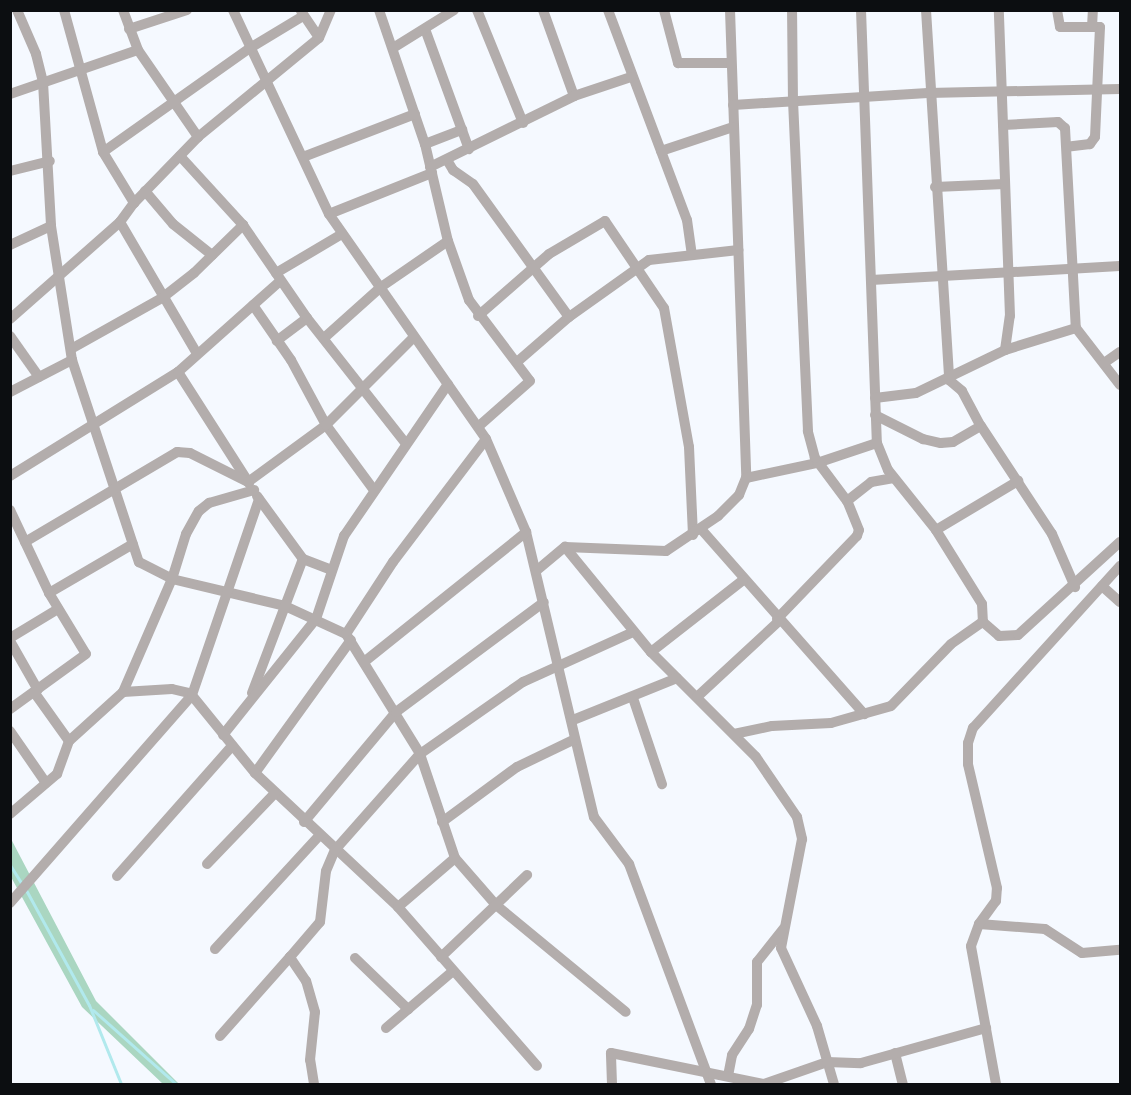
<!DOCTYPE html>
<style>
body{margin:0}
#map{position:relative;width:1131px;height:1095px;overflow:hidden;background:#f5f9ff;font-family:"Varela Round",sans-serif}
div>[style]{position:absolute}
[style*='--x']{left:calc(var(--x)*1px);top:calc(var(--y)*1px);width:calc(var(--w)*1px);rotate:calc(var(--a)*1deg)}
.green>*{inset:0;background:#aad6c1}
.stream>*{height:3px;margin:-1.5px;padding:0 1.5px;transform-origin:1.5px;border-radius:1.5px;background:#b1e9ed}
.street>*{height:10px;margin:-5px;padding:0 5px;transform-origin:5px;border-radius:5px;background:#b3adac}
span{translate:-50% -50%;white-space:nowrap;text-align:center;line-height:1.15;-webkit-text-stroke:6px #fff;paint-order:stroke}
.frame{position:absolute;inset:0;border:12px solid #0c0e11;pointer-events:none}
</style>
<div id="map">
<div class="green">
<div style="clip-path:polygon(10px 837px,96px 1001px,179px 1084px,163px 1084px,82px 1007px,11px 877px)"></div>
</div>
<div class="stream">
<div style="--x:10;--y:865;--w:22;--a:58"></div>
<div style="--x:26;--y:890;--w:131;--a:61.3"></div>
<div style="--x:89;--y:1005;--w:85;--a:67.9"></div>
<div style="--x:93;--y:1010;--w:111;--a:41.7"></div>
</div>
<div class="street">
<div style="--x:17;--y:10;--w:48;--a:66.6"></div>
<div style="--x:36;--y:54;--w:29;--a:76"></div>
<div style="--x:43;--y:82;--w:144;--a:86.8"></div>
<div style="--x:51;--y:226;--w:136;--a:81.1"></div>
<div style="--x:72;--y:360;--w:213;--a:71.7"></div>
<div style="--x:139;--y:562;--w:37;--a:27"></div>
<div style="--x:172;--y:579;--w:116;--a:13.4"></div>
<div style="--x:285;--y:606;--w:67;--a:24.7"></div>
<div style="--x:346;--y:634;--w:141;--a:58.3"></div>
<div style="--x:420;--y:754;--w:110;--a:71.4"></div>
<div style="--x:455;--y:858;--w:62;--a:48.9"></div>
<div style="--x:496;--y:905;--w:168;--a:39.5"></div>
<div style="--x:64;--y:10;--w:147;--a:74.6"></div>
<div style="--x:103;--y:152;--w:60;--a:58.7"></div>
<div style="--x:123;--y:10;--w:43;--a:69.4"></div>
<div style="--x:138;--y:50;--w:106;--a:55.4"></div>
<div style="--x:233;--y:10;--w:225;--a:64.8"></div>
<div style="--x:329;--y:214;--w:274;--a:55.1"></div>
<div style="--x:486;--y:439;--w:101;--a:66.7"></div>
<div style="--x:526;--y:532;--w:293;--a:76.6"></div>
<div style="--x:594;--y:817;--w:59;--a:53.3"></div>
<div style="--x:629;--y:864;--w:235;--a:69.6"></div>
<div style="--x:379;--y:10;--w:142;--a:71.1"></div>
<div style="--x:425;--y:144;--w:100;--a:76.7"></div>
<div style="--x:448;--y:241;--w:63;--a:70.4"></div>
<div style="--x:469;--y:300;--w:101;--a:53"></div>
<div style="--x:530;--y:381;--w:68;--a:138.6"></div>
<div style="--x:477;--y:10;--w:122;--a:67.8"></div>
<div style="--x:543;--y:10;--w:91;--a:70.2"></div>
<div style="--x:608;--y:10;--w:224;--a:69.4"></div>
<div style="--x:687;--y:220;--w:34;--a:82"></div>
<div style="--x:664;--y:10;--w:55;--a:75.2"></div>
<div style="--x:678;--y:63;--w:53;--a:0"></div>
<div style="--x:730;--y:10;--w:468;--a:88"></div>
<div style="--x:861;--y:10;--w:433;--a:87.9"></div>
<div style="--x:877;--y:443;--w:29;--a:68"></div>
<div style="--x:888;--y:470;--w:77;--a:51.3"></div>
<div style="--x:936;--y:530;--w:87;--a:58.1"></div>
<div style="--x:982;--y:604;--w:18;--a:87"></div>
<div style="--x:926;--y:10;--w:371;--a:86.4"></div>
<div style="--x:949;--y:380;--w:17;--a:40"></div>
<div style="--x:962;--y:391;--w:40;--a:62"></div>
<div style="--x:1057;--y:10;--w:17;--a:80"></div>
<div style="--x:1060;--y:27;--w:40;--a:0"></div>
<div style="--x:1100;--y:27;--w:110;--a:92.6"></div>
<div style="--x:1095;--y:137;--w:9;--a:126"></div>
<div style="--x:1090;--y:144;--w:23;--a:173"></div>
<div style="--x:301;--y:11;--w:32;--a:56"></div>
<div style="--x:1092;--y:27;--w:17;--a:-87"></div>
<div style="--x:129;--y:29;--w:61;--a:-18.1"></div>
<div style="--x:425;--y:29;--w:128;--a:69.9"></div>
<div style="--x:393;--y:48;--w:72;--a:-31.9"></div>
<div style="--x:10;--y:94;--w:135;--a:-19"></div>
<div style="--x:733;--y:105;--w:195;--a:-3.5"></div>
<div style="--x:928;--y:93;--w:192;--a:-1.2"></div>
<div style="--x:1003;--y:125;--w:55;--a:-3.1"></div>
<div style="--x:1058;--y:122;--w:9;--a:41"></div>
<div style="--x:1065;--y:128;--w:200;--a:86.9"></div>
<div style="--x:1076;--y:328;--w:74;--a:162.8"></div>
<div style="--x:425;--y:144;--w:40;--a:-21"></div>
<div style="--x:661;--y:151;--w:76;--a:-18.4"></div>
<div style="--x:103;--y:152;--w:180;--a:-35.3"></div>
<div style="--x:250;--y:48;--w:62;--a:-31.1"></div>
<div style="--x:180;--y:156;--w:93;--a:47.6"></div>
<div style="--x:243;--y:225;--w:113;--a:55.5"></div>
<div style="--x:307;--y:318;--w:38;--a:143"></div>
<div style="--x:303;--y:157;--w:120;--a:-21"></div>
<div style="--x:447;--y:160;--w:12;--a:59"></div>
<div style="--x:453;--y:170;--w:24;--a:35"></div>
<div style="--x:473;--y:184;--w:164;--a:54.2"></div>
<div style="--x:430;--y:167;--w:161;--a:-26.2"></div>
<div style="--x:574;--y:96;--w:60;--a:-18.4"></div>
<div style="--x:10;--y:171;--w:41;--a:-14"></div>
<div style="--x:935;--y:187;--w:70;--a:-2.5"></div>
<div style="--x:145;--y:191;--w:43;--a:49.7"></div>
<div style="--x:173;--y:224;--w:50;--a:38.5"></div>
<div style="--x:329;--y:214;--w:111;--a:-21.7"></div>
<div style="--x:120;--y:222;--w:153;--a:59.7"></div>
<div style="--x:10;--y:245;--w:45;--a:-24.9"></div>
<div style="--x:276;--y:273;--w:77;--a:-30.6"></div>
<div style="--x:871;--y:280;--w:249;--a:-3.2"></div>
<div style="--x:253;--y:305;--w:67;--a:55.4"></div>
<div style="--x:291;--y:360;--w:74;--a:61.7"></div>
<div style="--x:326;--y:425;--w:81;--a:53.6"></div>
<div style="--x:478;--y:316;--w:94;--a:-41.1"></div>
<div style="--x:549;--y:254;--w:65;--a:-30.5"></div>
<div style="--x:605;--y:221;--w:105;--a:55.9"></div>
<div style="--x:664;--y:308;--w:141;--a:79.8"></div>
<div style="--x:689;--y:447;--w:88;--a:87.4"></div>
<div style="--x:307;--y:318;--w:160;--a:51.8"></div>
<div style="--x:10;--y:319;--w:147;--a:-41.4"></div>
<div style="--x:120;--y:222;--w:24;--a:-54"></div>
<div style="--x:134;--y:203;--w:92;--a:-45.9"></div>
<div style="--x:198;--y:137;--w:156;--a:-39.3"></div>
<div style="--x:319;--y:38;--w:30;--a:-67"></div>
<div style="--x:1076;--y:328;--w:72;--a:52.3"></div>
<div style="--x:10;--y:336;--w:50;--a:54.7"></div>
<div style="--x:324;--y:338;--w:76;--a:-41.8"></div>
<div style="--x:381;--y:287;--w:81;--a:-34.5"></div>
<div style="--x:71;--y:349;--w:104;--a:-29.3"></div>
<div style="--x:162;--y:298;--w:41;--a:-38"></div>
<div style="--x:194;--y:273;--w:69;--a:-44.4"></div>
<div style="--x:517;--y:362;--w:69;--a:-40.9"></div>
<div style="--x:569;--y:317;--w:98;--a:-35.5"></div>
<div style="--x:649;--y:260;--w:90;--a:-6.4"></div>
<div style="--x:1104;--y:363;--w:19;--a:-35"></div>
<div style="--x:178;--y:372;--w:132;--a:57.4"></div>
<div style="--x:10;--y:392;--w:70;--a:-27.3"></div>
<div style="--x:875;--y:398;--w:41;--a:-7"></div>
<div style="--x:916;--y:393;--w:99;--a:-25.8"></div>
<div style="--x:1005;--y:350;--w:34;--a:-82"></div>
<div style="--x:1010;--y:316;--w:306;--a:-92.1"></div>
<div style="--x:875;--y:415;--w:54;--a:26.6"></div>
<div style="--x:923;--y:439;--w:18;--a:13"></div>
<div style="--x:941;--y:443;--w:12;--a:-5"></div>
<div style="--x:953;--y:442;--w:32;--a:-30"></div>
<div style="--x:981;--y:426;--w:129;--a:56.7"></div>
<div style="--x:1052;--y:534;--w:58;--a:66.5"></div>
<div style="--x:10;--y:476;--w:198;--a:-31.8"></div>
<div style="--x:178;--y:372;--w:137;--a:-41.7"></div>
<div style="--x:257;--y:496;--w:78;--a:53.9"></div>
<div style="--x:303;--y:559;--w:30;--a:21"></div>
<div style="--x:847;--y:501;--w:31;--a:-38"></div>
<div style="--x:871;--y:482;--w:23;--a:-10"></div>
<div style="--x:10;--y:510;--w:92;--a:64.8"></div>
<div style="--x:49;--y:593;--w:71;--a:58.8"></div>
<div style="--x:86;--y:654;--w:94;--a:144.1"></div>
<div style="--x:701;--y:529;--w:247;--a:48.6"></div>
<div style="--x:936;--y:530;--w:96;--a:-30.9"></div>
<div style="--x:25;--y:542;--w:177;--a:-30.6"></div>
<div style="--x:177;--y:452;--w:13;--a:4"></div>
<div style="--x:190;--y:453;--w:65;--a:26.6"></div>
<div style="--x:248;--y:482;--w:97;--a:-36.2"></div>
<div style="--x:326;--y:425;--w:124;--a:-45"></div>
<div style="--x:565;--y:547;--w:136;--a:50.7"></div>
<div style="--x:651;--y:652;--w:148;--a:45"></div>
<div style="--x:756;--y:757;--w:73;--a:55.7"></div>
<div style="--x:797;--y:817;--w:23;--a:77"></div>
<div style="--x:802;--y:839;--w:111;--a:100.9"></div>
<div style="--x:781;--y:948;--w:86;--a:65.2"></div>
<div style="--x:817;--y:1026;--w:60;--a:73.7"></div>
<div style="--x:536;--y:571;--w:38;--a:-40"></div>
<div style="--x:565;--y:547;--w:101;--a:2.3"></div>
<div style="--x:666;--y:551;--w:63;--a:-33.9"></div>
<div style="--x:718;--y:516;--w:30;--a:-45"></div>
<div style="--x:739;--y:495;--w:18;--a:-68"></div>
<div style="--x:746;--y:478;--w:73;--a:-11.9"></div>
<div style="--x:817;--y:463;--w:63;--a:-18.4"></div>
<div style="--x:1102;--y:586;--w:24;--a:42"></div>
<div style="--x:49;--y:593;--w:97;--a:-30.3"></div>
<div style="--x:777;--y:619;--w:115;--a:-46.1"></div>
<div style="--x:857;--y:536;--w:6;--a:-72"></div>
<div style="--x:859;--y:530;--w:31;--a:-112"></div>
<div style="--x:847;--y:501;--w:54;--a:-126.7"></div>
<div style="--x:815;--y:458;--w:28;--a:-105"></div>
<div style="--x:808;--y:431;--w:329;--a:-92.6"></div>
<div style="--x:793;--y:102;--w:92;--a:-90.6"></div>
<div style="--x:983;--y:622;--w:21;--a:41"></div>
<div style="--x:999;--y:636;--w:19;--a:-3"></div>
<div style="--x:1018;--y:635;--w:138;--a:-42.4"></div>
<div style="--x:346;--y:634;--w:86;--a:-56.9"></div>
<div style="--x:393;--y:562;--w:154;--a:-52.9"></div>
<div style="--x:10;--y:638;--w:56;--a:-31.1"></div>
<div style="--x:10;--y:641;--w:56;--a:60.3"></div>
<div style="--x:651;--y:652;--w:117;--a:-38"></div>
<div style="--x:364;--y:662;--w:208;--a:-38.7"></div>
<div style="--x:34;--y:692;--w:60;--a:54.5"></div>
<div style="--x:123;--y:692;--w:123;--a:-66.6"></div>
<div style="--x:172;--y:579;--w:47;--a:-72.7"></div>
<div style="--x:186;--y:534;--w:26;--a:-61"></div>
<div style="--x:199;--y:511;--w:13;--a:-39"></div>
<div style="--x:209;--y:503;--w:47;--a:-16.1"></div>
<div style="--x:252;--y:693;--w:143;--a:-69.2"></div>
<div style="--x:697;--y:697;--w:112;--a:-42.8"></div>
<div style="--x:633;--y:698;--w:91;--a:71.4"></div>
<div style="--x:573;--y:720;--w:112;--a:-22"></div>
<div style="--x:10;--y:731;--w:63;--a:55.3"></div>
<div style="--x:734;--y:734;--w:39;--a:-12"></div>
<div style="--x:772;--y:726;--w:59;--a:-2.9"></div>
<div style="--x:831;--y:723;--w:62;--a:-15.8"></div>
<div style="--x:891;--y:706;--w:86;--a:-45.9"></div>
<div style="--x:951;--y:644;--w:39;--a:-35"></div>
<div style="--x:223;--y:735;--w:149;--a:-51.3"></div>
<div style="--x:316;--y:619;--w:88;--a:-71.4"></div>
<div style="--x:344;--y:536;--w:184;--a:-55.6"></div>
<div style="--x:255;--y:773;--w:164;--a:-54.2"></div>
<div style="--x:10;--y:814;--w:62;--a:-40.4"></div>
<div style="--x:57;--y:774;--w:35;--a:-70"></div>
<div style="--x:69;--y:741;--w:73;--a:-42.2"></div>
<div style="--x:123;--y:692;--w:49;--a:-3.5"></div>
<div style="--x:172;--y:689;--w:18;--a:13"></div>
<div style="--x:190;--y:693;--w:103;--a:50.9"></div>
<div style="--x:255;--y:773;--w:196;--a:43.1"></div>
<div style="--x:398;--y:907;--w:211;--a:48.8"></div>
<div style="--x:304;--y:822;--w:143;--a:-50.1"></div>
<div style="--x:396;--y:712;--w:184;--a:-36.6"></div>
<div style="--x:442;--y:822;--w:93;--a:-36.3"></div>
<div style="--x:517;--y:767;--w:64;--a:-25.8"></div>
<div style="--x:207;--y:864;--w:98;--a:-46.2"></div>
<div style="--x:117;--y:876;--w:174;--a:-48.5"></div>
<div style="--x:10;--y:903;--w:276;--a:-48.8"></div>
<div style="--x:192;--y:695;--w:207;--a:-71.1"></div>
<div style="--x:398;--y:907;--w:75;--a:-40.7"></div>
<div style="--x:979;--y:924;--w:66;--a:4.3"></div>
<div style="--x:1045;--y:929;--w:44;--a:33"></div>
<div style="--x:1082;--y:953;--w:38;--a:-5"></div>
<div style="--x:215;--y:949;--w:154;--a:-47.4"></div>
<div style="--x:441;--y:957;--w:119;--a:-43.6"></div>
<div style="--x:355;--y:958;--w:74;--a:43.9"></div>
<div style="--x:386;--y:1028;--w:88;--a:-40.4"></div>
<div style="--x:220;--y:1036;--w:106;--a:-48.5"></div>
<div style="--x:895;--y:1053;--w:32;--a:76"></div>
<div style="--x:728;--y:1076;--w:21;--a:-79"></div>
<div style="--x:732;--y:1055;--w:31;--a:-57"></div>
<div style="--x:749;--y:1029;--w:25;--a:-72"></div>
<div style="--x:757;--y:1005;--w:43;--a:-90"></div>
<div style="--x:757;--y:962;--w:43;--a:-51.5"></div>
<div style="--x:314;--y:1084;--w:24;--a:-99"></div>
<div style="--x:310;--y:1060;--w:48;--a:-84.1"></div>
<div style="--x:315;--y:1012;--w:32;--a:-106"></div>
<div style="--x:306;--y:981;--w:29;--a:-124"></div>
<div style="--x:290;--y:957;--w:46;--a:-49.4"></div>
<div style="--x:320;--y:922;--w:51;--a:-83.3"></div>
<div style="--x:326;--y:871;--w:23;--a:-67"></div>
<div style="--x:335;--y:850;--w:128;--a:-48.5"></div>
<div style="--x:420;--y:754;--w:126;--a:-35"></div>
<div style="--x:523;--y:682;--w:121;--a:-24.4"></div>
<div style="--x:612;--y:1084;--w:31;--a:-92"></div>
<div style="--x:611;--y:1053;--w:156;--a:11.5"></div>
<div style="--x:764;--y:1084;--w:67;--a:-19.2"></div>
<div style="--x:827;--y:1062;--w:34;--a:2"></div>
<div style="--x:861;--y:1063;--w:130;--a:-15.6"></div>
<div style="--x:996;--y:1084;--w:140;--a:-100.3"></div>
<div style="--x:971;--y:946;--w:23;--a:-70"></div>
<div style="--x:979;--y:924;--w:29;--a:-54"></div>
<div style="--x:996;--y:901;--w:13;--a:-86"></div>
<div style="--x:997;--y:888;--w:127;--a:-103.2"></div>
<div style="--x:968;--y:764;--w:21;--a:-90"></div>
<div style="--x:968;--y:743;--w:16;--a:-72"></div>
<div style="--x:973;--y:728;--w:219;--a:-47.8"></div>
</div>
<div class="frame"></div>
</div>
